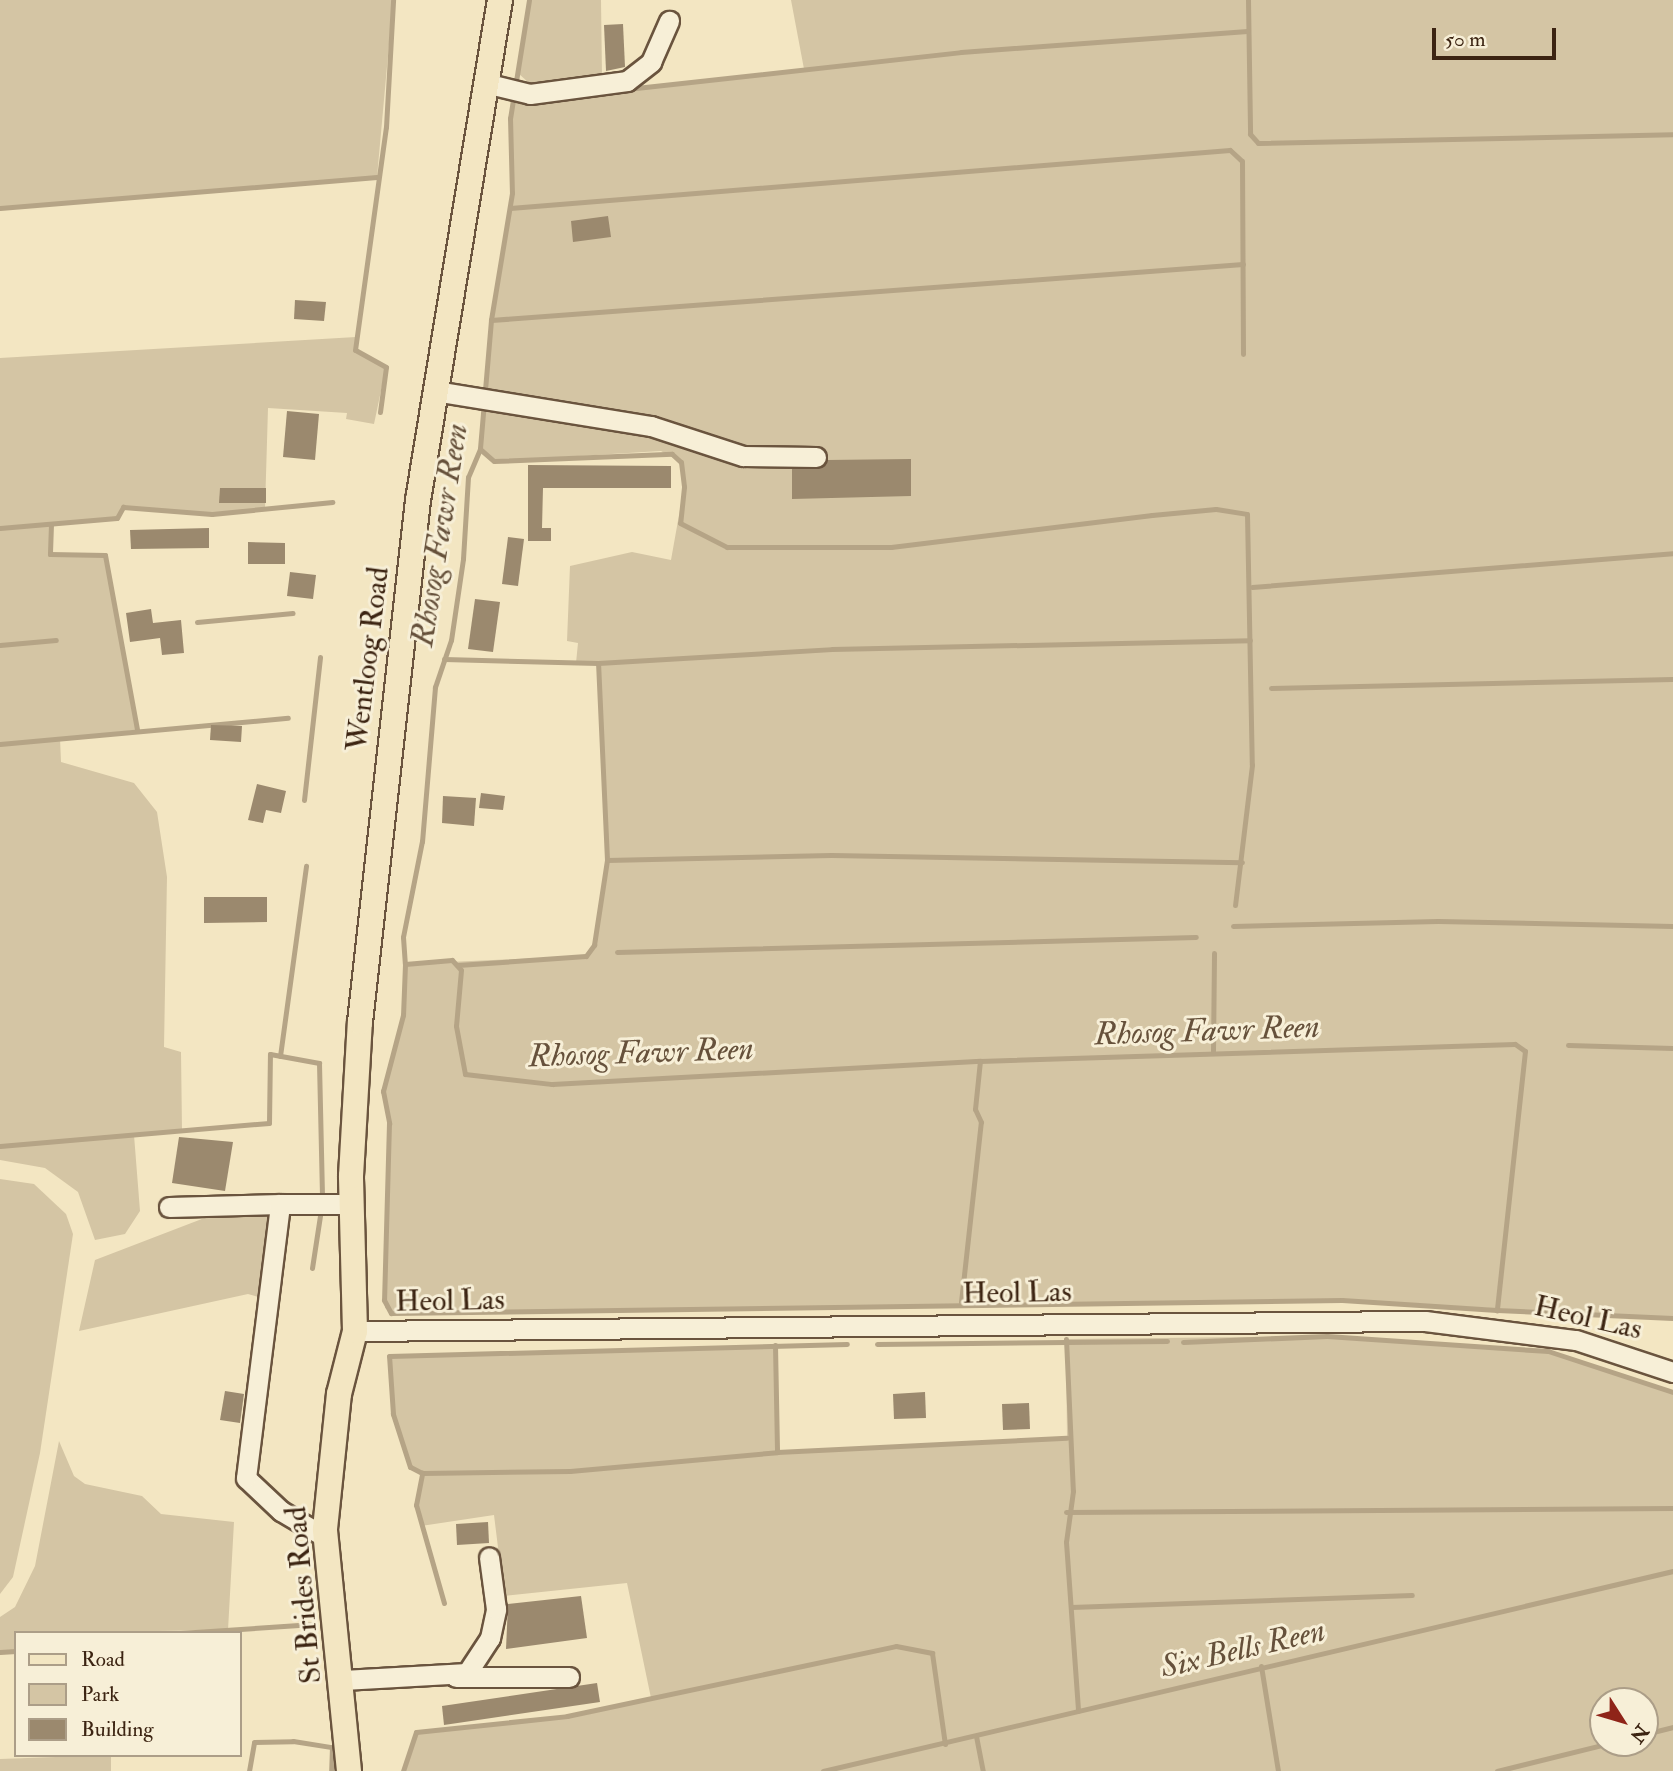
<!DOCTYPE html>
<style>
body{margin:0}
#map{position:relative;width:1673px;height:1771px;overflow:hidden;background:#f3e6c2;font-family:"IM FELL Double Pica",serif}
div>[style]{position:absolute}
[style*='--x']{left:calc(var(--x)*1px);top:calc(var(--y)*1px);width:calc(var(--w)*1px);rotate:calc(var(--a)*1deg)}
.green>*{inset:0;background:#d4c5a4}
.stream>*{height:5px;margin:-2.5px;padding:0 2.5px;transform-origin:2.5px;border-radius:2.5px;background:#b5a486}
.building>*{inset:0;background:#9b896e}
.roads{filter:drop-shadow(2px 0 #6a543e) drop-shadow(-2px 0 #6a543e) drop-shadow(0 2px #6a543e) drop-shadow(0 -2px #6a543e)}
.minor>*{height:19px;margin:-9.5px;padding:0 9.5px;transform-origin:9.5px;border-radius:9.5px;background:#f7efd7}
.major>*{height:24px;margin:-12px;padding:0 12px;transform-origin:12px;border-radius:12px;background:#f3e6c2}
span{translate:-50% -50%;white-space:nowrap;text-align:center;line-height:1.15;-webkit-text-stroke:6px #f7efd7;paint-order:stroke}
.street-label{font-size:30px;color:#3c2412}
.water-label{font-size:32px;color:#66513b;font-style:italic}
.legend{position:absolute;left:14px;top:1631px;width:228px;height:126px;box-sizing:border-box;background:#f7efd7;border:2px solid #ac9e88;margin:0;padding:9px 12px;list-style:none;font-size:21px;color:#3c2412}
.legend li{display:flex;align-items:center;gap:14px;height:35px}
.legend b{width:35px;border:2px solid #ac9e88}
.north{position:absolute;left:1589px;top:1687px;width:70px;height:70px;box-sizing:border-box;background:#f7efd7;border:2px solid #ac9e88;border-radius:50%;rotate:127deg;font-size:19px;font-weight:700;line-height:28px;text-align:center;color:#3c2412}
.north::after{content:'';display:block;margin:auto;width:24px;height:32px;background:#8f2418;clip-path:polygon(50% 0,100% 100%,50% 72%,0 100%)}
.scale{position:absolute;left:1432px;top:28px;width:124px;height:32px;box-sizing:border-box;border:4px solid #3c2412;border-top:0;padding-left:9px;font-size:21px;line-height:24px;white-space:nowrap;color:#3c2412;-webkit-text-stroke:5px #f7efd7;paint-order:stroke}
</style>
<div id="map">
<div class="green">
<div style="clip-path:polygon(0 0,393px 0,377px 177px,0 208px)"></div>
<div style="clip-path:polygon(529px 0,601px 0,602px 77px,529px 83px,518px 73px)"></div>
<div style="clip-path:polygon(791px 0,1673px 0,1673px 1318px,1342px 1300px,401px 1315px,385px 1308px,389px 1123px,383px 1091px,403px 1015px,405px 964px,585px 956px,594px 945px,607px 860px,598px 664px,576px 663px,578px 643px,567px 641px,570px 566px,632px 552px,671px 560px,684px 487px,681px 462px,661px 451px,494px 461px,480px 449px,491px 320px,512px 193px,513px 101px,804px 69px)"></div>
<div style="clip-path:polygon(356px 337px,355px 350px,386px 367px,374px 424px,346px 419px,347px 413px,268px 408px,265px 509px,212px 514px,124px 507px,117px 518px,51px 524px,50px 554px,105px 555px,137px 730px,60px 738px,61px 762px,134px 783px,157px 812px,167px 877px,164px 1047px,181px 1052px,182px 1130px,134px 1135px,140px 1211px,125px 1234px,95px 1240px,78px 1192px,45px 1168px,0 1160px,0 358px)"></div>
<div style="clip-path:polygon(0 1179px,34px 1184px,66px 1214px,73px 1234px,40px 1453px,13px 1577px,0 1594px)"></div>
<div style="clip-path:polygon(244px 1210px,268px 1217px,262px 1298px,248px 1294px,79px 1331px,95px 1260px,207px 1217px)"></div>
<div style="clip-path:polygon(evenodd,1327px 1336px,1548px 1351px,1673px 1392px,1673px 1771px,403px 1771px,416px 1732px,567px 1716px,651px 1698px,627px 1583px,504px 1596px,494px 1515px,421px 1526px,416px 1505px,422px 1473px,410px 1467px,393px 1414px,389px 1356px,775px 1345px,778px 1452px,1067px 1438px,1066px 1339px,1327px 1336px,1603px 1701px,1645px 1701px,1645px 1743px,1603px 1743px,1603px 1701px)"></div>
<div style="clip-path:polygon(59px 1441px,74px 1476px,85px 1484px,142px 1496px,161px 1514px,234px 1522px,228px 1630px,16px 1633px,16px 1651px,0 1652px,0 1617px,15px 1607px,35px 1566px)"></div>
<div style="clip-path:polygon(111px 1755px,111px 1771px,0 1771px,0 1759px)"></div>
</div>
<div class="stream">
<div style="--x:529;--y:0;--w:120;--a:99.1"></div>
<div style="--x:510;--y:118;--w:75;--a:88.5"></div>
<div style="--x:512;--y:193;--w:129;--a:99.4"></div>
<div style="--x:491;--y:320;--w:129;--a:94.9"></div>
<div style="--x:480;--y:449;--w:30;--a:113"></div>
<div style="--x:468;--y:477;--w:82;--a:93.5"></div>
<div style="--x:463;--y:559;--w:82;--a:98.4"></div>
<div style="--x:451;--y:640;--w:50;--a:108.8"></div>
<div style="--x:435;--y:687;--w:155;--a:94.8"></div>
<div style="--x:422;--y:841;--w:98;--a:101.2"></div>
<div style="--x:403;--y:937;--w:27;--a:86"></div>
<div style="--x:405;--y:964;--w:47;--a:-4.9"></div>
<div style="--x:452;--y:960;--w:13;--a:48"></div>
<div style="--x:461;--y:970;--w:56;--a:95.1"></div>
<div style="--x:456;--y:1026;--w:49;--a:79.4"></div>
<div style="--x:465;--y:1074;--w:88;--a:6.6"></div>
<div style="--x:552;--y:1084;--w:429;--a:-3.1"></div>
<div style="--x:980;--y:1061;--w:535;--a:-1.82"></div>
<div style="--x:1515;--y:1044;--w:12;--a:35"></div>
<div style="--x:1525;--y:1051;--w:261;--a:96.2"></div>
<div style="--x:1497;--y:1310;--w:176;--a:2.6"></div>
<div style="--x:1248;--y:0;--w:134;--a:89.1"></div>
<div style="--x:1250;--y:134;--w:12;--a:48"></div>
<div style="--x:1258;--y:143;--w:415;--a:-1.2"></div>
<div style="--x:627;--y:89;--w:336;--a:-6.3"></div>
<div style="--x:961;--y:52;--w:287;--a:-4.2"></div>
<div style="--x:0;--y:208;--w:378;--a:-4.7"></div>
<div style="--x:510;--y:208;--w:722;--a:-4.61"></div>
<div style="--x:1230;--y:150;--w:16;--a:43"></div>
<div style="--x:1242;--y:161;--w:193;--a:89.7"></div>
<div style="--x:491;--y:320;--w:754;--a:-4.26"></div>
<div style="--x:380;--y:412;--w:45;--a:-82.4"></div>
<div style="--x:386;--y:367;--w:35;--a:-151"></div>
<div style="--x:355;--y:350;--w:225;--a:-82.1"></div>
<div style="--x:386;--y:127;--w:127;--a:-86.8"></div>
<div style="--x:480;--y:449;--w:18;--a:41"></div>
<div style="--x:494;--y:461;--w:178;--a:-2.3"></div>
<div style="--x:672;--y:454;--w:12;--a:42"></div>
<div style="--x:681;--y:462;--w:25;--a:83"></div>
<div style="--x:684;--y:487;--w:36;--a:96"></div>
<div style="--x:680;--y:523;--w:53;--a:27.1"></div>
<div style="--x:727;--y:547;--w:164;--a:0"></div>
<div style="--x:891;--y:547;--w:263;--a:-7"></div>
<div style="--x:1152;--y:515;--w:64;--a:-5.4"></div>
<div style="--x:1216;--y:509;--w:31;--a:9"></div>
<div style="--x:1247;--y:514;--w:251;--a:88.9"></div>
<div style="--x:1252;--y:765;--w:141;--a:96.9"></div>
<div style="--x:51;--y:524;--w:30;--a:92"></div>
<div style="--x:50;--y:554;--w:55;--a:1"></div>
<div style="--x:105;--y:555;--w:178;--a:79.6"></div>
<div style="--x:0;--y:528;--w:117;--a:-4.9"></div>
<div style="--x:117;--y:518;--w:13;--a:-61"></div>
<div style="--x:123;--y:507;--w:89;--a:4.5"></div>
<div style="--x:212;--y:514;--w:121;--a:-5.7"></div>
<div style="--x:1252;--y:587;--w:422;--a:-4.6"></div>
<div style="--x:197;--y:622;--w:96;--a:-5.4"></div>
<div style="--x:0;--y:645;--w:56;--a:-5.1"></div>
<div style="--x:444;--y:659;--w:154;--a:1.5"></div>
<div style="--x:598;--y:663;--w:234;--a:-3.4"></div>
<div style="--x:832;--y:649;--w:418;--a:-1.2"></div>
<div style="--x:1271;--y:688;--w:402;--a:-1.3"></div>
<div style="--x:0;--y:744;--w:289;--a:-5.2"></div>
<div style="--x:304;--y:800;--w:144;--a:-83.6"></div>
<div style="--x:607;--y:860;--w:224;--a:-1.3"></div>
<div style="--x:831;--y:855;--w:411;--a:1"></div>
<div style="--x:1233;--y:926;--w:205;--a:-1.4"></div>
<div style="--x:1438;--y:921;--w:235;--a:1.2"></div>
<div style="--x:617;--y:952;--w:579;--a:-1.48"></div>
<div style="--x:405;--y:964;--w:51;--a:92.2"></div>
<div style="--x:403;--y:1015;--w:79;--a:104.7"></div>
<div style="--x:383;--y:1091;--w:33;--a:79"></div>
<div style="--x:389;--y:1123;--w:177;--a:91.6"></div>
<div style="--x:384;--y:1300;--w:15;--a:62"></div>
<div style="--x:391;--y:1313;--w:951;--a:-0.78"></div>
<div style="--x:1342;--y:1300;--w:155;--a:3.7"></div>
<div style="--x:458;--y:965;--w:128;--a:-4"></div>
<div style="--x:586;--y:956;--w:14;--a:-54"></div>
<div style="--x:594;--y:945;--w:86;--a:-81.3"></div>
<div style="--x:607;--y:860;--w:197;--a:-92.6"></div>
<div style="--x:1568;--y:1045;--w:105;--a:1.6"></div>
<div style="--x:1213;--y:1051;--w:98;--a:-89.4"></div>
<div style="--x:280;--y:1056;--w:192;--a:-82.2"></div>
<div style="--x:0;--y:1146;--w:270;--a:-4.9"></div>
<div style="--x:269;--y:1123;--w:69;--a:-89.2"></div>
<div style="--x:270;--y:1054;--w:50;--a:10.4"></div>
<div style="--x:319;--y:1063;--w:136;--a:88.7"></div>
<div style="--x:312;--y:1268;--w:60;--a:-81.3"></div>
<div style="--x:961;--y:1302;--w:181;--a:-83.7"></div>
<div style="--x:981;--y:1122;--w:14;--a:-115"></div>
<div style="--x:975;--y:1109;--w:48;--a:-84.1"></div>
<div style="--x:1066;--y:1339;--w:152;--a:87.4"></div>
<div style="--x:1073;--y:1491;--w:51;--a:97.8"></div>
<div style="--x:1066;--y:1542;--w:169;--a:85.9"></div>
<div style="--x:1183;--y:1342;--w:144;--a:-2.4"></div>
<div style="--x:1327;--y:1336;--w:222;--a:3.9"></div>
<div style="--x:1548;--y:1351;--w:132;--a:18.2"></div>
<div style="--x:877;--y:1344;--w:290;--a:-0.6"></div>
<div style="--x:775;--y:1345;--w:107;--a:88.9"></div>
<div style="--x:422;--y:1473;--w:148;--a:-0.8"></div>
<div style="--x:570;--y:1471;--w:208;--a:-5.2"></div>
<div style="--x:777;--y:1452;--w:290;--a:-2.8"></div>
<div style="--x:1066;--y:1512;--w:607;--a:-0.38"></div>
<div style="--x:444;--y:1603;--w:102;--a:-105.9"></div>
<div style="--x:416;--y:1505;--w:33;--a:-79"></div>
<div style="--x:422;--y:1473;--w:13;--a:-153"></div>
<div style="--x:410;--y:1467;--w:56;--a:-107.8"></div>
<div style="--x:393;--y:1414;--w:58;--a:-93.9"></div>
<div style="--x:389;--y:1356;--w:458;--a:-1.5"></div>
<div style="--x:1071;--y:1607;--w:341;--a:-2"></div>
<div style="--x:180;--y:1633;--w:134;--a:-3.8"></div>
<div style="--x:0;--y:1652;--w:16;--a:-4"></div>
<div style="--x:1261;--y:1666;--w:106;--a:80.8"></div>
<div style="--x:1645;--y:1734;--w:29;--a:-14"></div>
<div style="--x:976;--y:1736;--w:36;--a:79"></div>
<div style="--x:249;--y:1771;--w:29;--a:-80"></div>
<div style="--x:254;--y:1742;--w:39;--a:-1"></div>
<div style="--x:293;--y:1741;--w:39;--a:9"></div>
<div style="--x:332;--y:1747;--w:24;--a:92"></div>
<div style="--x:403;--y:1771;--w:41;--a:-71.6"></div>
<div style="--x:416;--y:1732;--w:152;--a:-6"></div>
<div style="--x:567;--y:1716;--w:336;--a:-12"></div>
<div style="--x:896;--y:1646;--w:37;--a:11"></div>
<div style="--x:932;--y:1653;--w:92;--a:81.9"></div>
<div style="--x:823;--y:1771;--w:873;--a:-13.24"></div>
<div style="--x:1497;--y:1771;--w:116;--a:-13.9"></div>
</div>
<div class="building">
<div style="clip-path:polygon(623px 24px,625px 67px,606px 71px,604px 25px)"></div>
<div style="clip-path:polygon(608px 216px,611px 237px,573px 242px,571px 221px)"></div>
<div style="clip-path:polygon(295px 300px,326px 302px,324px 321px,294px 319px)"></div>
<div style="clip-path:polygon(287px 411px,319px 414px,315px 460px,283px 457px)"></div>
<div style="clip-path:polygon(911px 459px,911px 496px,792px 499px,792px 469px,817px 469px,827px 460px)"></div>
<div style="clip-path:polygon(528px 465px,671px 466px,671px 488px,543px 488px,542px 528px,551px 528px,551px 541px,528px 541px)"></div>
<div style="clip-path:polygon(220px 488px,266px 488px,266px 503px,219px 503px)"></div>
<div style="clip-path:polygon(209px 528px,209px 548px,131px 549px,130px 530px)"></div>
<div style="clip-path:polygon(508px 537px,524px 539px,518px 586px,502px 584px)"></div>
<div style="clip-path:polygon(248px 542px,285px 543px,285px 564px,248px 564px)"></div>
<div style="clip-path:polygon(290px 572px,316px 575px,313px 599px,287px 596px)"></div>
<div style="clip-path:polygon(475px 599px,500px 602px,493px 652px,468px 649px)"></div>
<div style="clip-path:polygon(151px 609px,153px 623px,181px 620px,184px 653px,162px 655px,160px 638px,130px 642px,126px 613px)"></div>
<div style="clip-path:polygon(211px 725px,242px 726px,241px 742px,210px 740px)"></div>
<div style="clip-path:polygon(257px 784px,286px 791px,281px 813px,266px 810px,263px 823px,248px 820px)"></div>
<div style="clip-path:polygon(481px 793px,505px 796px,503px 810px,479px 808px)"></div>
<div style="clip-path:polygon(443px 796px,476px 798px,474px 826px,442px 823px)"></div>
<div style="clip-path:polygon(204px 897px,267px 897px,267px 922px,204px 923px)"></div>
<div style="clip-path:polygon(179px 1137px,233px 1142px,225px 1191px,172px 1183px)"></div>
<div style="clip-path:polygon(225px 1391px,244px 1394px,240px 1423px,220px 1420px)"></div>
<div style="clip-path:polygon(925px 1392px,926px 1418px,894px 1419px,893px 1394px)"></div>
<div style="clip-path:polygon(1029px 1403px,1030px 1429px,1003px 1430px,1002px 1404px)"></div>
<div style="clip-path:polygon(488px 1522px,489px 1543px,457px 1545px,456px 1524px)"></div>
<div style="clip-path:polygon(581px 1596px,587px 1638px,506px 1649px,508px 1604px)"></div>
<div style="clip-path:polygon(597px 1683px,600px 1702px,444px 1725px,442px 1706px)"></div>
</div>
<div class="roads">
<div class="minor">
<div style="--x:485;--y:83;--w:46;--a:13.7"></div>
<div style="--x:530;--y:94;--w:98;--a:-7.6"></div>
<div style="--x:627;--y:81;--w:31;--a:-38"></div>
<div style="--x:651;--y:62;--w:45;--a:-66.3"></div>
<div style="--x:435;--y:391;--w:219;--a:9.2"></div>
<div style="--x:651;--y:426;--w:97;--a:18.1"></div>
<div style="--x:743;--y:456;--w:73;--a:0.8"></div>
<div style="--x:169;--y:1207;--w:111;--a:-1.5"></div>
<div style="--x:355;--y:1331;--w:1070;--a:-0.54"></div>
<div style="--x:1425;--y:1321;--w:152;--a:7.2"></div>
<div style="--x:1576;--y:1340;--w:102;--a:18.3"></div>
<div style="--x:325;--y:1537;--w:51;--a:-149.4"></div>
<div style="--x:281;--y:1511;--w:48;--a:-136.7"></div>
<div style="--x:246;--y:1478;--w:276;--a:-82.9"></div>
<div style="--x:280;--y:1204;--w:72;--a:0"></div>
<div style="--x:456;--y:1677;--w:113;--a:0"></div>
<div style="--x:343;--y:1680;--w:124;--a:-3.2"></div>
<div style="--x:467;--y:1673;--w:42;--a:-56.7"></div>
<div style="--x:490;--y:1638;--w:30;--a:-78"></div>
<div style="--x:496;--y:1609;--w:52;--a:-97.7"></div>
</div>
<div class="major">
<div style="--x:349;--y:1771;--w:243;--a:-95.7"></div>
<div style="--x:325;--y:1529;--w:136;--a:-84.1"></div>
<div style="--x:339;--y:1394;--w:65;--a:-75.7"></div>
<div style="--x:355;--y:1331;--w:155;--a:-91.5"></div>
<div style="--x:351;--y:1176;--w:154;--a:-86.7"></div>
<div style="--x:360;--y:1022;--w:525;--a:-83.66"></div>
<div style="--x:418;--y:500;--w:507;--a:-80.69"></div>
</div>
</div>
<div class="street-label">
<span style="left:368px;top:659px;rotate:-83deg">Wentloog Road</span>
<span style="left:1017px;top:1293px;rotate:-1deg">Heol Las</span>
<span style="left:450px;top:1301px;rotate:-1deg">Heol Las</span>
<span style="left:1588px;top:1318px;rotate:13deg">Heol Las</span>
<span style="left:304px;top:1595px;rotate:-95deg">St Brides Road</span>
</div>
<div class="water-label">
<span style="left:440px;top:535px;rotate:-81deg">Rhosog Fawr Reen</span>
<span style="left:1207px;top:1031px;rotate:-2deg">Rhosog Fawr Reen</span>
<span style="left:641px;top:1053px;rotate:-2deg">Rhosog Fawr Reen</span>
<span style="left:1243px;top:1649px;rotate:-13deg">Six Bells Reen</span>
</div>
<ul class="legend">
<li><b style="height:9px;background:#f3e6c2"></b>Road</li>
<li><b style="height:19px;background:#d4c5a4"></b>Park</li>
<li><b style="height:19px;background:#9b896e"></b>Building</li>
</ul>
<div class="north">N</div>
<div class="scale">50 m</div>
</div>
